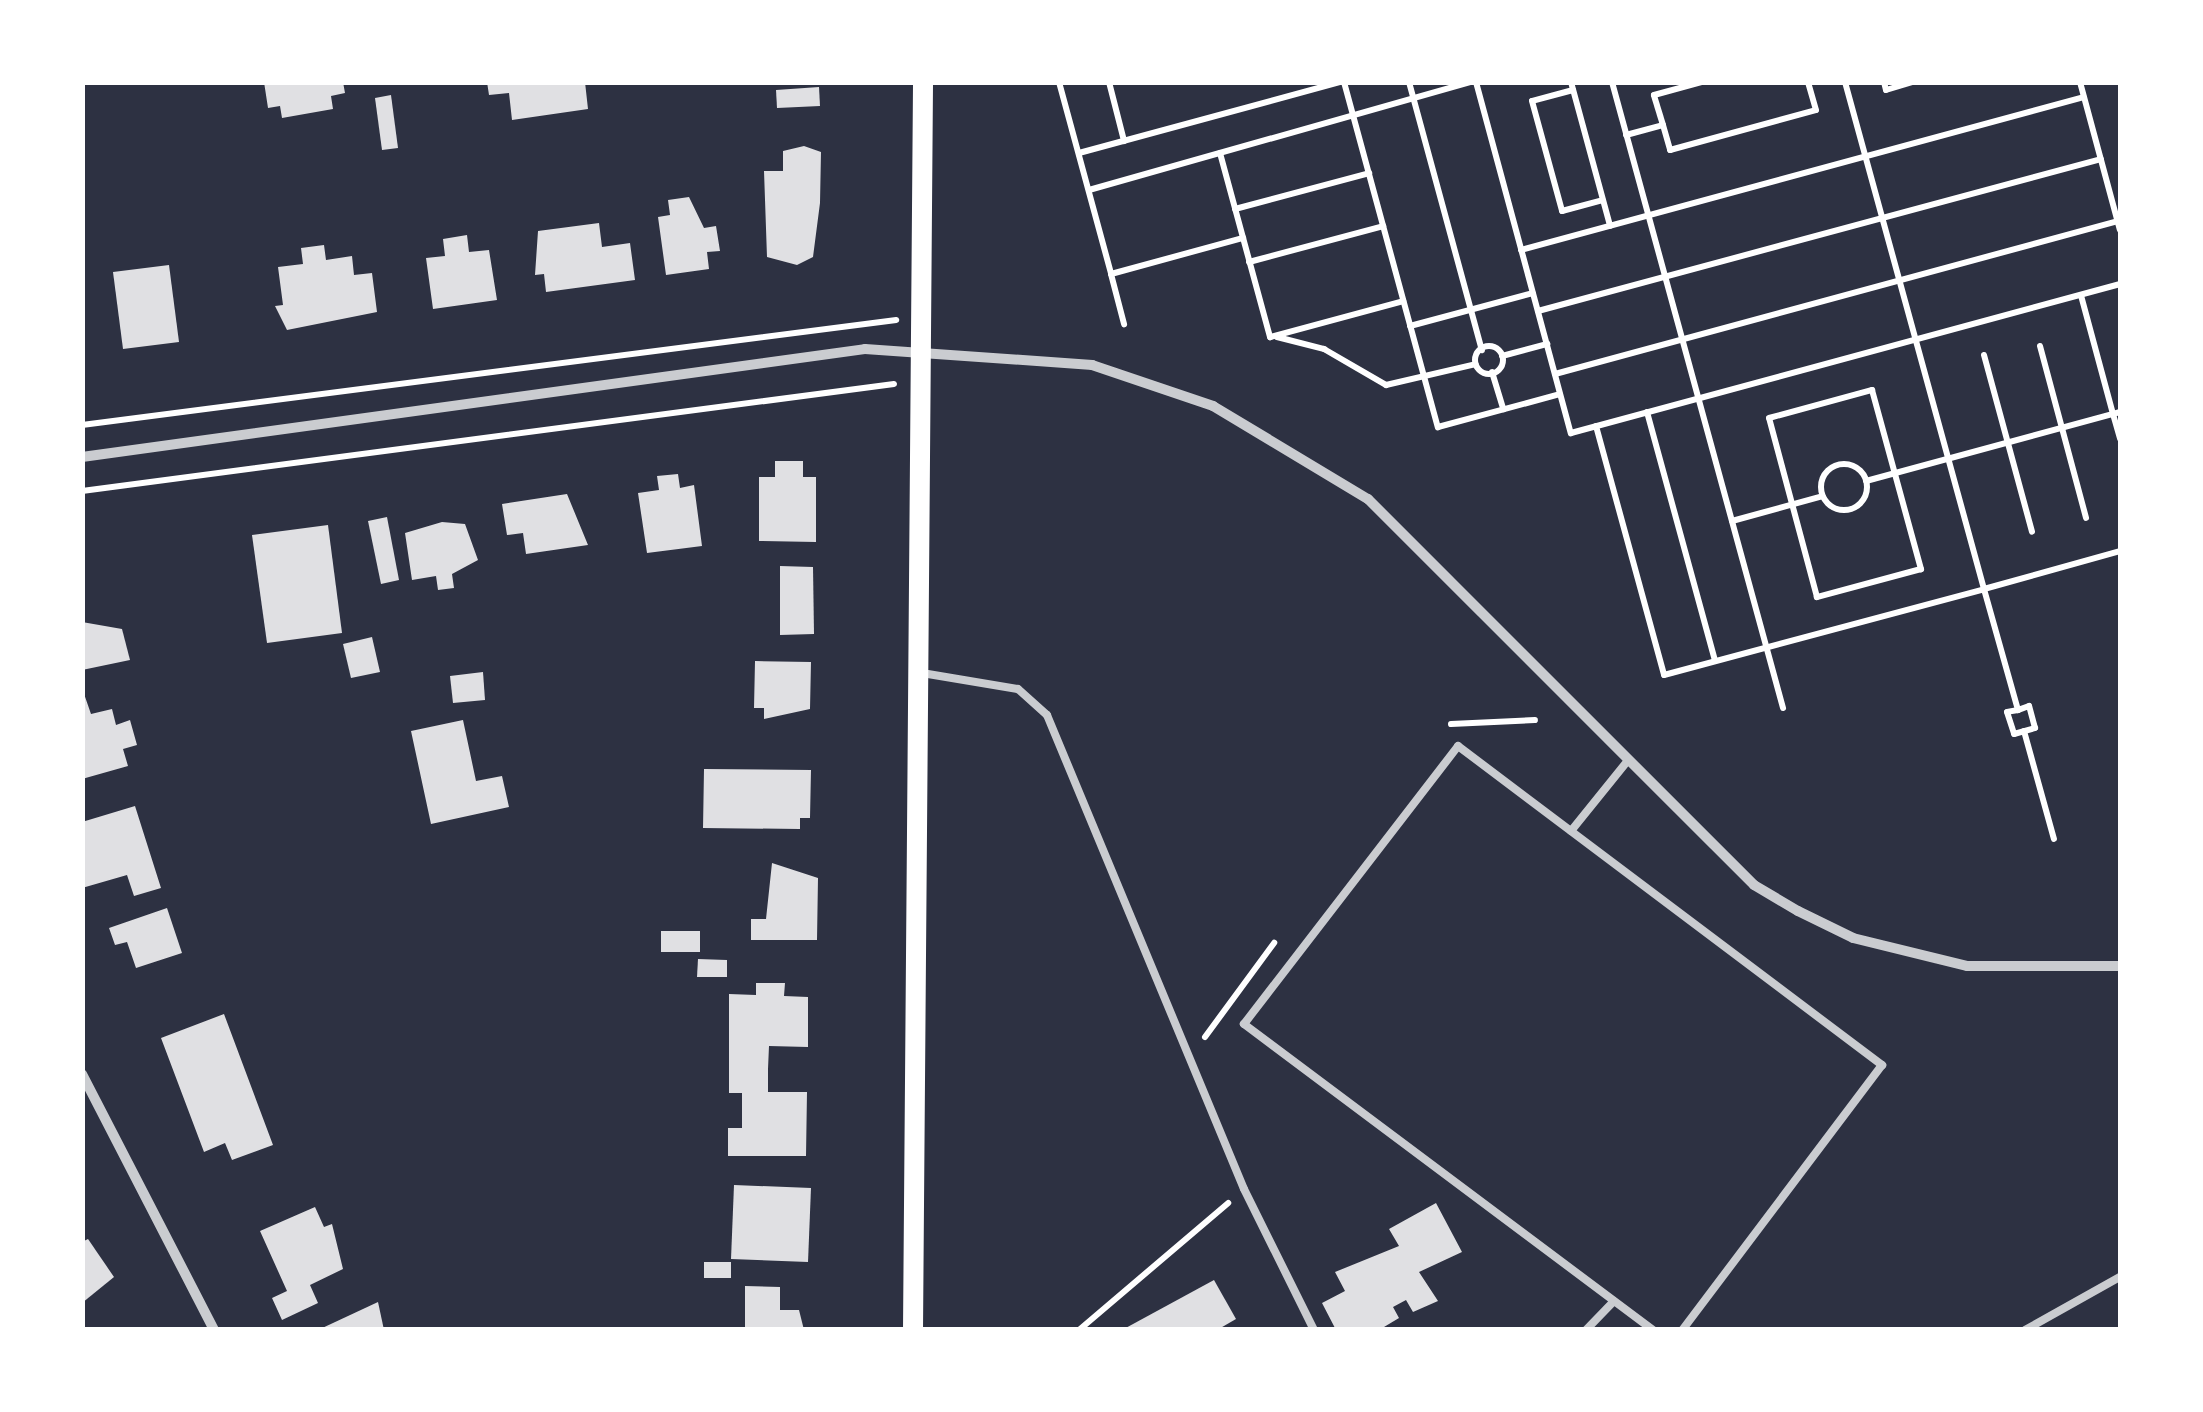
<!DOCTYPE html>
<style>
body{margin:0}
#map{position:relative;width:2203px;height:1412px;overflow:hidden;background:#2d3142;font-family:Ubuntu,sans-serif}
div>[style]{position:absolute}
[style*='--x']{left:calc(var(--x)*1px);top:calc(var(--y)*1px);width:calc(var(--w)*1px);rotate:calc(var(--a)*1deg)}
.building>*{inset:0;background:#e0e0e3}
.path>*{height:6px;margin:-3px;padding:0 3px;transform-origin:3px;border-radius:3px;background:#fff}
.path>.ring{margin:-3px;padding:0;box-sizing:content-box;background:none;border:6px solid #fff;border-radius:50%}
.service>*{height:8px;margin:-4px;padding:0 4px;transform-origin:4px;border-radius:4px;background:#caccd0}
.minor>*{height:10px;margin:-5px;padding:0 5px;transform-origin:5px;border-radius:5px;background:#caccd0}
.secondary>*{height:20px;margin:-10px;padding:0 10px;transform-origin:10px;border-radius:10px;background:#fff}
span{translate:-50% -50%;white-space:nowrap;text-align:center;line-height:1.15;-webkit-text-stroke:10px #fff;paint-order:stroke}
.frame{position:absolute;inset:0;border:85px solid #fff;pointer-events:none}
</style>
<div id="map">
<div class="building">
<div style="clip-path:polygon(264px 82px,343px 82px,345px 93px,331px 96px,333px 109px,282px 118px,280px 106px,268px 108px)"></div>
<div style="clip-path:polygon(487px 82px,585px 82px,588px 109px,512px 120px,509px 93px,489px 95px)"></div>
<div style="clip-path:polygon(819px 87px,820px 106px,777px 108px,776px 90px)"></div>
<div style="clip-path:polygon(391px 95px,398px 148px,382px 150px,375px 98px)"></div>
<div style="clip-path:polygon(804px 146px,821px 152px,820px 203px,813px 257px,797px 265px,767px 257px,764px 171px,783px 171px,783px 151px)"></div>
<div style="clip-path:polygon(689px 197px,704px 228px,716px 226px,720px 251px,707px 252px,709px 269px,666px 275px,658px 217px,670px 215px,668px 200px)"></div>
<div style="clip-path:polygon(599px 223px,602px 247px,630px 243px,635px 280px,546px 292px,544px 274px,535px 275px,538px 231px)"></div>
<div style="clip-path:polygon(467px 235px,469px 252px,489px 250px,497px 300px,433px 309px,426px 258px,445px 256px,443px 239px)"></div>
<div style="clip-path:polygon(324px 245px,326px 260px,352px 256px,354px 275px,372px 273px,377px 312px,287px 330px,275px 306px,283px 305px,278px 267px,303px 264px,301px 248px)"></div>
<div style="clip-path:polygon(169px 265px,179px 342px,123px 349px,113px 272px)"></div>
<div style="clip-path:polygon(775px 461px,803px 461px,803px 477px,816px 477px,816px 542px,759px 541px,759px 477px,775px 477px)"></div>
<div style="clip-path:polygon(678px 474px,680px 488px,694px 485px,702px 546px,647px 553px,638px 493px,659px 490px,657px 476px)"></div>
<div style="clip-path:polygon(567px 494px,588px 545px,526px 554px,523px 533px,507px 535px,502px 504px)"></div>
<div style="clip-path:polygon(387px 517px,399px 580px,381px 584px,368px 521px)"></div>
<div style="clip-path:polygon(442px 522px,465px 524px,478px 560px,452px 574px,454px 588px,438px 590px,436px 576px,412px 580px,405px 533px)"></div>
<div style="clip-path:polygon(328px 525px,342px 633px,267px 643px,252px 535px)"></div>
<div style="clip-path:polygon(780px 566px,813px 567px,814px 634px,780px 635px)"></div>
<div style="clip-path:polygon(82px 622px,122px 629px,130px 660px,82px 670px)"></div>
<div style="clip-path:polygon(372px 637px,380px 672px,351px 678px,343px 644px)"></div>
<div style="clip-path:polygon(755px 661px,811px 662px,810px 709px,764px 719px,764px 708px,754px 708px)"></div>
<div style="clip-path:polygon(483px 672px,485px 700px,453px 703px,450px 676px)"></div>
<div style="clip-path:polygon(82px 688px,91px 714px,112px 709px,116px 725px,130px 720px,137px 745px,123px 749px,128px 766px,82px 779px)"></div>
<div style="clip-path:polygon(463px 720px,476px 781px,502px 776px,509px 807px,431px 824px,411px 731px)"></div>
<div style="clip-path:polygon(704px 769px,811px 770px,810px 818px,800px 818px,800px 829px,703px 828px)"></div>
<div style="clip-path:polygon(135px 806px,161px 888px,134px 896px,127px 875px,82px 888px,82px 822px)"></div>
<div style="clip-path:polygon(772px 863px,818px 878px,817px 940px,751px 940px,751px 919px,766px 919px)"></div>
<div style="clip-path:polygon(167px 908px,182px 953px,136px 968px,127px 942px,115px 945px,109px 928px)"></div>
<div style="clip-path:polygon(661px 931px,700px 931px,700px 952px,661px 952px)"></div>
<div style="clip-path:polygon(698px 959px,727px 960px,727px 977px,697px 977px)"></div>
<div style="clip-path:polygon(756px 983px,785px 983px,784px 996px,808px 997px,808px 1047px,769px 1046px,768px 1069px,768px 1092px,807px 1092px,806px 1156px,728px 1156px,728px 1128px,742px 1128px,742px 1093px,729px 1093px,729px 994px,756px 995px)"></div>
<div style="clip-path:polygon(224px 1014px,273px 1145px,232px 1160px,225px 1143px,204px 1152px,161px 1038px)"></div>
<div style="clip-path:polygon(734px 1185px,811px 1188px,808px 1262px,731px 1259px)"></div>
<div style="clip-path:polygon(1436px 1203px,1462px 1252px,1419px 1272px,1438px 1301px,1413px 1312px,1406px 1300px,1393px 1307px,1399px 1318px,1379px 1330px,1336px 1330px,1322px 1303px,1345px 1291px,1335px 1272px,1399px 1246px,1389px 1229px)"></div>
<div style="clip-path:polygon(315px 1207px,324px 1227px,332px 1224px,343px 1269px,310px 1285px,318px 1303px,282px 1320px,272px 1298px,287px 1291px,260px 1231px)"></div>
<div style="clip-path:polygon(88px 1239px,114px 1277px,82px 1303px,82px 1242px)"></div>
<div style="clip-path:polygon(704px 1262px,731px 1262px,731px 1278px,704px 1278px)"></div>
<div style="clip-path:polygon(1214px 1280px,1236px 1319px,1217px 1330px,1122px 1330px)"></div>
<div style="clip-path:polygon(745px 1286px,780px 1287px,780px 1310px,799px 1310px,804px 1330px,745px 1330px)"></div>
<div style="clip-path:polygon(378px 1302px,384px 1330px,318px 1330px)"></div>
</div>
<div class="path">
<div style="--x:1059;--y:82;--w:199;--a:74.8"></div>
<div style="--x:1111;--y:274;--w:137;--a:-15.3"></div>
<div style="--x:1109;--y:82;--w:61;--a:75.7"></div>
<div style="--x:1344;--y:82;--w:358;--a:74.8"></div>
<div style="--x:1438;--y:427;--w:126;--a:-15.1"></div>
<div style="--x:1409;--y:82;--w:278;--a:74.8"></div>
<div style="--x:1476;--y:82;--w:364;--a:74.9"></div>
<div style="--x:1571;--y:433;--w:569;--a:-15.18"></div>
<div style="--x:1571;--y:82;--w:149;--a:74.8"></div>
<div style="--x:1612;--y:82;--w:649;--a:74.72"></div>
<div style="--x:1884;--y:82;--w:8;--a:76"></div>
<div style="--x:1886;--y:90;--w:27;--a:-17"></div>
<div style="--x:2080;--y:82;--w:153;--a:74.9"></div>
<div style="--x:1573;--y:90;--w:42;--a:165"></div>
<div style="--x:1532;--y:101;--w:114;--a:74.7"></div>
<div style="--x:1562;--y:211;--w:42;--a:-15"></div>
<div style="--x:1663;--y:125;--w:26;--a:74"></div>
<div style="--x:1670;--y:150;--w:151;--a:-15.3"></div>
<div style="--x:1816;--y:110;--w:29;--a:-106"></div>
<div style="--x:1626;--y:135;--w:38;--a:-15"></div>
<div style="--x:1663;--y:125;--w:31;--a:-107"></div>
<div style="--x:1654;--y:95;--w:50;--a:-15.2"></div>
<div style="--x:1079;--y:153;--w:270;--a:-15.2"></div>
<div style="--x:1220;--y:153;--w:191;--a:74.8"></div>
<div style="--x:1270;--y:337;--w:138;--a:-15.1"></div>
<div style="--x:1089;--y:190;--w:396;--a:-15.8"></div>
<div style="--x:1235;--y:209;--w:139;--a:-15"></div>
<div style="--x:1521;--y:250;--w:583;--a:-15.2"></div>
<div style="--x:1249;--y:262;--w:139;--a:-15"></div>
<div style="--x:1111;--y:274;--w:52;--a:75.4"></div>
<div style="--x:1538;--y:311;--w:583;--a:-15.11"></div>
<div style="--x:1410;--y:326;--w:127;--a:-15"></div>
<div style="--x:1277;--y:337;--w:49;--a:14.3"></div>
<div style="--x:1324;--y:349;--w:72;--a:30.1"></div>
<div style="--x:1386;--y:385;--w:92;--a:-13.1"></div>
<div class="ring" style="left:1475px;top:346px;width:22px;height:22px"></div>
<div style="--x:2040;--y:346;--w:178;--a:75"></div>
<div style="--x:1984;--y:355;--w:183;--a:74.8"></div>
<div style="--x:1502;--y:356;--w:47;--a:-14.9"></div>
<div style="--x:1492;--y:372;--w:39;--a:73"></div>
<div style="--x:1555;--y:374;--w:583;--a:-15.2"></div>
<div style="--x:1872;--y:390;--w:186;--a:74.7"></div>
<div style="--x:1921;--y:569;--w:108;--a:164.9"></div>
<div style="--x:1817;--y:597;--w:185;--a:-105"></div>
<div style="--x:1769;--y:418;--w:107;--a:-15.2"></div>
<div style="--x:1647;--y:412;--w:258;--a:74.7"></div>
<div style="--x:2120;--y:412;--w:7;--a:164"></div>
<div style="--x:2113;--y:414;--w:26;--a:74"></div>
<div style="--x:82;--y:425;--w:821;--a:-7.35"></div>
<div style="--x:1596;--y:426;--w:258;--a:74.7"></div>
<div style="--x:1664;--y:675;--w:331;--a:-15"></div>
<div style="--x:1984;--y:589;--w:526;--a:-105.33"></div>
<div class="ring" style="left:1821px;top:464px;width:40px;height:40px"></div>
<div style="--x:1866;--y:481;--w:256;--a:-15.2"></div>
<div style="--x:2113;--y:414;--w:123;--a:-105.1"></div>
<div style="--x:82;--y:491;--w:819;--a:-7.51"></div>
<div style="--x:1732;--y:521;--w:94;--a:-15.4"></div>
<div style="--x:2018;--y:710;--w:11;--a:170"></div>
<div style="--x:2007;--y:712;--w:23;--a:72"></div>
<div style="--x:2014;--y:734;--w:22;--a:-16"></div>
<div style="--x:2035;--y:728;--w:23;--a:-105"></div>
<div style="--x:2029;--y:706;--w:12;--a:160"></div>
<div style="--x:2018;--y:710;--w:126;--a:-105.7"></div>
<div style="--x:1984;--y:589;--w:141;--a:-15.6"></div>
<div style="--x:1451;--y:724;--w:84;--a:-2.7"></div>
<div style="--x:2024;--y:731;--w:112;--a:74.5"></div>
<div style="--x:1205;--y:1037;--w:117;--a:-53.7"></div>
<div style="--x:1079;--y:1330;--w:196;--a:-40.4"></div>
</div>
<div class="service">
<div style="--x:922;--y:673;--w:97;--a:9.5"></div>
<div style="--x:1018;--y:689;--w:39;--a:42"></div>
<div style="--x:1047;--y:715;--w:513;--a:67.43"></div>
<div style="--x:1244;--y:1189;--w:157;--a:63.6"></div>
<div style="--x:1571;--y:831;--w:92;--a:-51.1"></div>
<div style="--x:1586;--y:1330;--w:40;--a:-46"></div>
<div style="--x:1653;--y:1330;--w:511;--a:-143.2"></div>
<div style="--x:1244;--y:1024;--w:351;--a:-52.4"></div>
<div style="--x:1458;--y:746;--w:531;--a:36.96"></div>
<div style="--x:1882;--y:1065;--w:332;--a:127"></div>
<div style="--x:2025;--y:1330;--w:109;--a:-29.2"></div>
</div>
<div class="minor">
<div style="--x:82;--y:457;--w:790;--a:-7.85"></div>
<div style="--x:865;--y:349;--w:228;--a:4"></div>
<div style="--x:1092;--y:365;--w:128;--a:18.7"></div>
<div style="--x:1213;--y:406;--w:181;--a:31"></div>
<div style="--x:1368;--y:499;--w:546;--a:45"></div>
<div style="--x:1754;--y:885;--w:51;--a:30.6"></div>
<div style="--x:1798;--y:911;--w:61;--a:26.1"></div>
<div style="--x:1853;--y:938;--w:117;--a:13.8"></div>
<div style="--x:1967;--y:966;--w:153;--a:0"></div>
<div style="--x:82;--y:1074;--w:288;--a:62.7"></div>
</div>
<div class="secondary">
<div style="--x:913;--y:1330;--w:1248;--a:-89.54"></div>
</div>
<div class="frame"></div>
</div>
